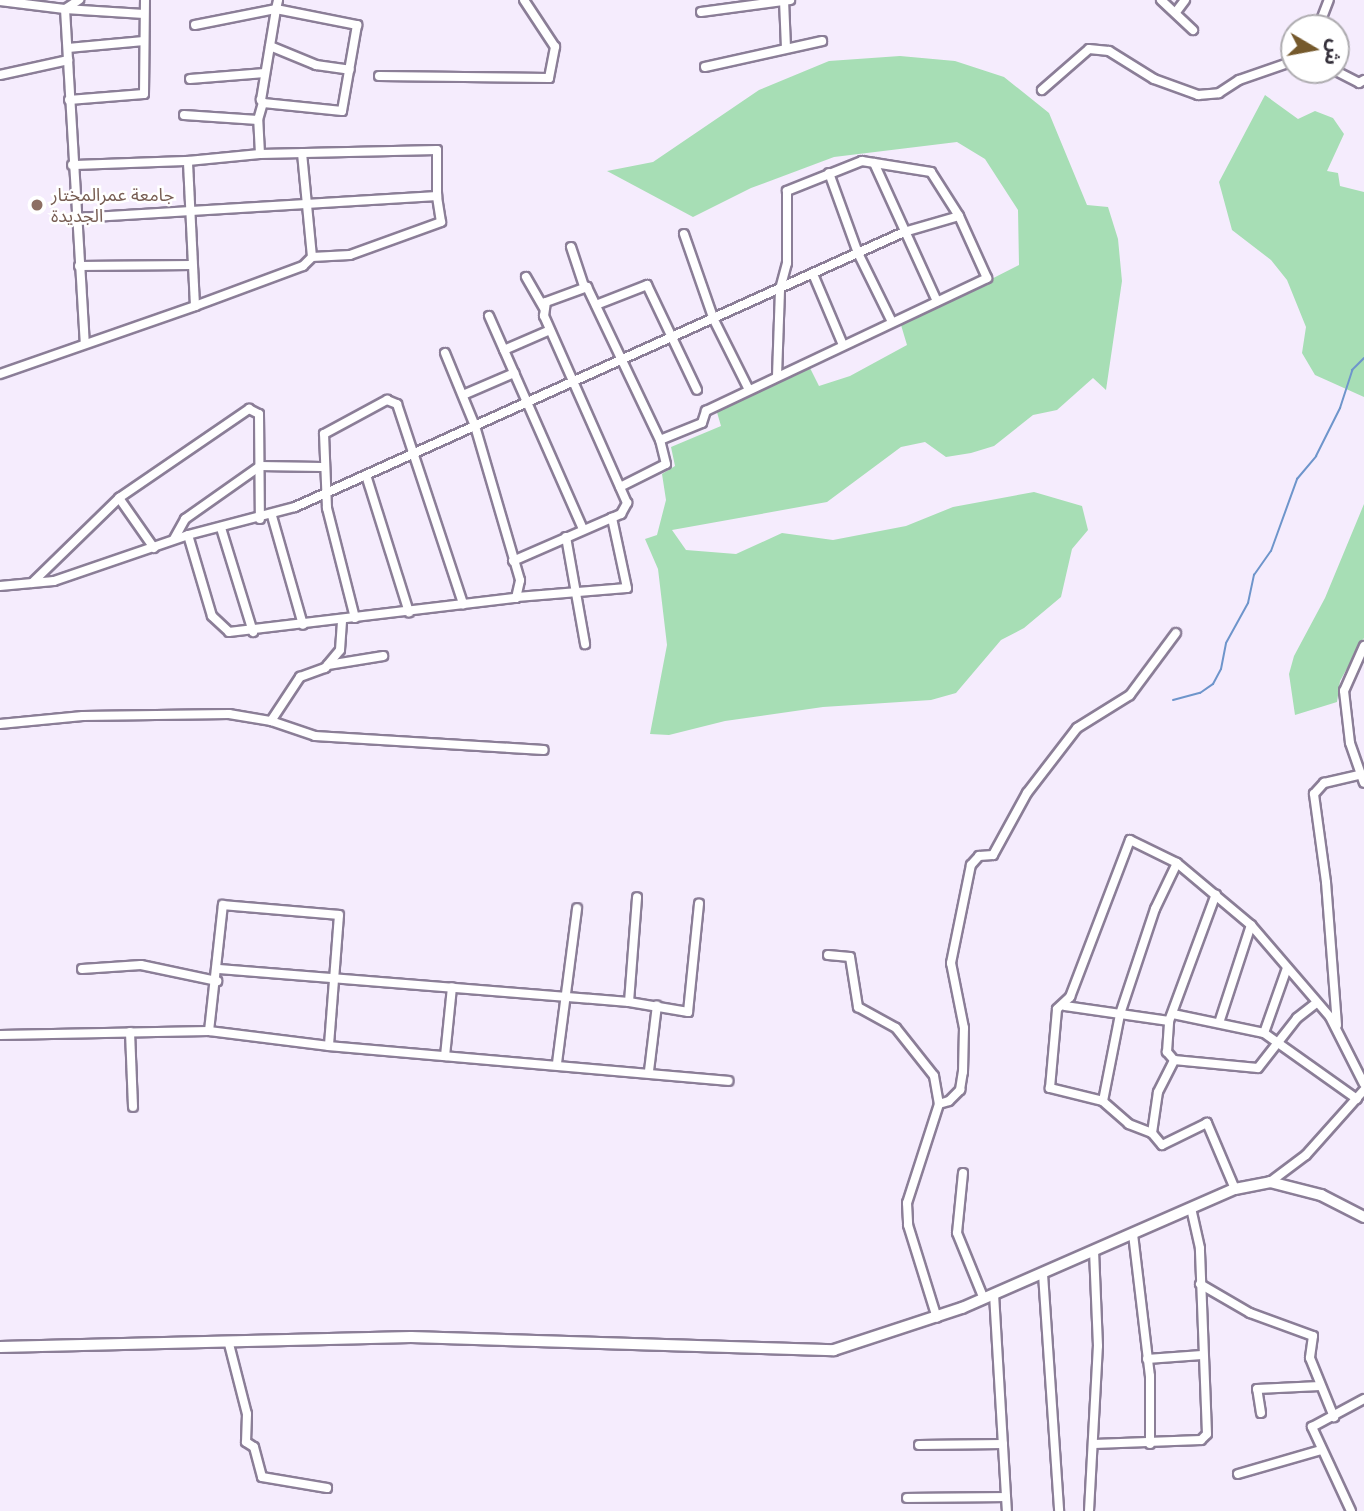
<!DOCTYPE html>
<meta charset="utf-8">
<style>
body{margin:0}
#map{position:relative;width:1364px;height:1511px;overflow:hidden;background:#f5ecfd;font-family:"Golos Text","Noto Sans Arabic",sans-serif}
div>[style]{position:absolute}
[style*='--x']{left:calc(var(--x)*1px);top:calc(var(--y)*1px);width:calc(var(--w)*1px);rotate:calc(var(--a)*1deg)}
.green>*{inset:0;background:#a7deb5}
.stream>*{height:2px;margin:-1px;padding:0 1px;transform-origin:1px;border-radius:1px;background:#6e95cb}
.roads{filter:drop-shadow(2px 0 #8b7e97) drop-shadow(-2px 0 #8b7e97) drop-shadow(0 2px #8b7e97) drop-shadow(0 -2px #8b7e97)}
.minor>*{height:8px;margin:-4px;padding:0 4px;transform-origin:4px;border-radius:4px;background:#fff}
.tertiary>*{height:10px;margin:-5px;padding:0 5px;transform-origin:5px;border-radius:5px;background:#fff}
.dots>*{width:19px;height:19px;translate:-50% -50%;box-sizing:border-box;border:4px solid #fff;border-radius:50%}
span{translate:-50% -50%;white-space:nowrap;text-align:center;line-height:1.15;-webkit-text-stroke:5px #fff;paint-order:stroke}
.education-label{font-size:18px;color:#785e54}
.left{translate:0 -50%;text-align:left}
.north{position:absolute;left:1280px;top:14px;width:70px;height:70px;box-sizing:border-box;background:#fff;border:2px solid #aeacb0;border-radius:50%;rotate:100deg;font-size:19px;font-weight:700;line-height:28px;text-align:center;color:#342f3a}
.north::after{content:'';display:block;margin:auto;width:24px;height:32px;background:#75592c;clip-path:polygon(50% 0,100% 100%,50% 72%,0 100%)}
</style>
<div id="map">
<div class="green">
<div style="clip-path:polygon(900px 56px,955px 61px,1004px 77px,1049px 113px,1087px 205px,1108px 207px,1118px 239px,1122px 281px,1106px 390px,1093px 378px,1057px 410px,1033px 415px,994px 446px,971px 453px,946px 457px,925px 442px,901px 447px,827px 502px,672px 530px,686px 550px,736px 554px,782px 533px,833px 540px,906px 526px,953px 507px,1034px 492px,1082px 506px,1088px 530px,1072px 549px,1061px 597px,1024px 628px,1001px 640px,956px 693px,931px 700px,823px 707px,725px 721px,669px 735px,650px 734px,667px 645px,658px 569px,645px 539px,657px 535px,666px 500px,662px 474px,675px 466px,671px 447px,721px 426px,716px 409px,809px 366px,819px 386px,850px 376px,907px 345px,901px 325px,1019px 265px,1018px 210px,985px 159px,957px 142px,834px 157px,751px 188px,693px 217px,607px 171px,653px 162px,759px 90px,829px 61px)"></div>
<div style="clip-path:polygon(1265px 95px,1298px 119px,1315px 111px,1333px 118px,1344px 134px,1327px 171px,1338px 173px,1340px 186px,1364px 192px,1364px 397px,1315px 375px,1302px 353px,1306px 327px,1287px 280px,1271px 260px,1232px 230px,1219px 182px)"></div>
<div style="clip-path:polygon(1364px 504px,1364px 638px,1340px 681px,1337px 702px,1295px 715px,1289px 674px,1294px 656px,1325px 598px)"></div>
</div>
<div class="stream">
<div style="--x:1173;--y:700;--w:28;--a:-15"></div>
<div style="--x:1200;--y:693;--w:16;--a:-35"></div>
<div style="--x:1213;--y:684;--w:17;--a:-62"></div>
<div style="--x:1221;--y:669;--w:26;--a:-79"></div>
<div style="--x:1226;--y:643;--w:46;--a:-61.2"></div>
<div style="--x:1248;--y:603;--w:29;--a:-78"></div>
<div style="--x:1254;--y:575;--w:29;--a:-55"></div>
<div style="--x:1271;--y:551;--w:77;--a:-70.1"></div>
<div style="--x:1297;--y:479;--w:30;--a:-50"></div>
<div style="--x:1316;--y:456;--w:54;--a:-63.4"></div>
<div style="--x:1340;--y:408;--w:40;--a:-72"></div>
<div style="--x:1352;--y:370;--w:17;--a:-45"></div>
</div>
<div class="roads">
<div class="minor">
<div style="--x:784;--y:0;--w:47;--a:87.6"></div>
<div style="--x:1161;--y:0;--w:44;--a:43.2"></div>
<div style="--x:0;--y:1;--w:65;--a:7"></div>
<div style="--x:65;--y:9;--w:51;--a:86.6"></div>
<div style="--x:65;--y:9;--w:79;--a:3.6"></div>
<div style="--x:65;--y:9;--w:17;--a:-33"></div>
<div style="--x:701;--y:12;--w:90;--a:-7.7"></div>
<div style="--x:1176;--y:12;--w:15;--a:-53"></div>
<div style="--x:195;--y:25;--w:83;--a:-11.2"></div>
<div style="--x:276;--y:9;--w:83;--a:11.2"></div>
<div style="--x:357;--y:25;--w:87;--a:99.9"></div>
<div style="--x:342;--y:111;--w:79;--a:-174.2"></div>
<div style="--x:263;--y:103;--w:4;--a:-124"></div>
<div style="--x:261;--y:100;--w:92;--a:-80.6"></div>
<div style="--x:276;--y:9;--w:9;--a:-77"></div>
<div style="--x:1318;--y:28;--w:30;--a:-69"></div>
<div style="--x:270;--y:46;--w:50;--a:22.4"></div>
<div style="--x:316;--y:65;--w:34;--a:8"></div>
<div style="--x:68;--y:48;--w:76;--a:-5.3"></div>
<div style="--x:705;--y:67;--w:120;--a:-12.5"></div>
<div style="--x:1334;--y:70;--w:28;--a:27"></div>
<div style="--x:1359;--y:83;--w:6;--a:-31"></div>
<div style="--x:0;--y:75;--w:70;--a:-12.4"></div>
<div style="--x:68;--y:60;--w:283;--a:86.6"></div>
<div style="--x:379;--y:76;--w:170;--a:0.7"></div>
<div style="--x:549;--y:78;--w:32;--a:-79"></div>
<div style="--x:555;--y:47;--w:56;--a:-123.4"></div>
<div style="--x:190;--y:79;--w:75;--a:-4.6"></div>
<div style="--x:1042;--y:90;--w:62;--a:-41.1"></div>
<div style="--x:1089;--y:49;--w:20;--a:6"></div>
<div style="--x:1109;--y:51;--w:53;--a:31.9"></div>
<div style="--x:1154;--y:79;--w:47;--a:20"></div>
<div style="--x:1198;--y:95;--w:21;--a:-5"></div>
<div style="--x:1219;--y:93;--w:24;--a:-33"></div>
<div style="--x:1239;--y:80;--w:58;--a:-19.1"></div>
<div style="--x:69;--y:100;--w:75;--a:-4.6"></div>
<div style="--x:144;--y:94;--w:94;--a:-89.4"></div>
<div style="--x:184;--y:115;--w:74;--a:3.9"></div>
<div style="--x:302;--y:153;--w:104;--a:84.5"></div>
<div style="--x:312;--y:257;--w:38;--a:-3"></div>
<div style="--x:350;--y:255;--w:97;--a:-19.9"></div>
<div style="--x:441;--y:222;--w:26;--a:-99"></div>
<div style="--x:188;--y:161;--w:72;--a:-5.6"></div>
<div style="--x:260;--y:154;--w:34;--a:-93"></div>
<div style="--x:258;--y:120;--w:18;--a:-74"></div>
<div style="--x:874;--y:163;--w:152;--a:65.5"></div>
<div style="--x:829;--y:173;--w:85;--a:70.1"></div>
<div style="--x:858;--y:253;--w:77;--a:63.8"></div>
<div style="--x:76;--y:218;--w:362;--a:-3.5"></div>
<div style="--x:437;--y:196;--w:46;--a:-90"></div>
<div style="--x:437;--y:150;--w:177;--a:178.7"></div>
<div style="--x:684;--y:234;--w:91;--a:70.8"></div>
<div style="--x:714;--y:320;--w:78;--a:63.4"></div>
<div style="--x:571;--y:247;--w:41;--a:71.6"></div>
<div style="--x:79;--y:266;--w:113;--a:-0.5"></div>
<div style="--x:813;--y:274;--w:77;--a:67.1"></div>
<div style="--x:526;--y:277;--w:36;--a:60"></div>
<div style="--x:596;--y:305;--w:55;--a:-21.4"></div>
<div style="--x:647;--y:285;--w:116;--a:64.5"></div>
<div style="--x:195;--y:306;--w:115;--a:-20.3"></div>
<div style="--x:303;--y:266;--w:13;--a:-45"></div>
<div style="--x:489;--y:316;--w:233;--a:66.2"></div>
<div style="--x:504;--y:350;--w:50;--a:-23.5"></div>
<div style="--x:0;--y:374;--w:207;--a:-19.2"></div>
<div style="--x:195;--y:306;--w:145;--a:-92.8"></div>
<div style="--x:188;--y:161;--w:116;--a:178"></div>
<div style="--x:463;--y:395;--w:56;--a:-23.3"></div>
<div style="--x:366;--y:475;--w:144;--a:72.6"></div>
<div style="--x:620;--y:487;--w:51;--a:-26.6"></div>
<div style="--x:666;--y:464;--w:25;--a:-104"></div>
<div style="--x:660;--y:440;--w:45;--a:-22"></div>
<div style="--x:702;--y:423;--w:13;--a:-72"></div>
<div style="--x:706;--y:411;--w:311;--a:-25.3"></div>
<div style="--x:987;--y:278;--w:68;--a:-114.3"></div>
<div style="--x:959;--y:216;--w:52;--a:-122.5"></div>
<div style="--x:931;--y:172;--w:70;--a:-170.9"></div>
<div style="--x:862;--y:161;--w:81;--a:158.2"></div>
<div style="--x:787;--y:191;--w:72;--a:90"></div>
<div style="--x:787;--y:263;--w:28;--a:105"></div>
<div style="--x:780;--y:290;--w:86;--a:92"></div>
<div style="--x:119;--y:498;--w:61;--a:55"></div>
<div style="--x:272;--y:516;--w:113;--a:74.1"></div>
<div style="--x:221;--y:528;--w:109;--a:72.9"></div>
<div style="--x:188;--y:535;--w:84;--a:73.5"></div>
<div style="--x:212;--y:616;--w:23;--a:43"></div>
<div style="--x:229;--y:632;--w:289;--a:-6.8"></div>
<div style="--x:516;--y:598;--w:18;--a:-77"></div>
<div style="--x:520;--y:580;--w:160;--a:-106.3"></div>
<div style="--x:475;--y:426;--w:79;--a:-112.3"></div>
<div style="--x:566;--y:537;--w:109;--a:79.9"></div>
<div style="--x:174;--y:539;--w:23;--a:-61"></div>
<div style="--x:185;--y:519;--w:92;--a:-35.2"></div>
<div style="--x:260;--y:466;--w:62;--a:0.9"></div>
<div style="--x:513;--y:561;--w:118;--a:-23.5"></div>
<div style="--x:621;--y:514;--w:13;--a:-61"></div>
<div style="--x:627;--y:503;--w:205;--a:-113.9"></div>
<div style="--x:544;--y:316;--w:14;--a:-82"></div>
<div style="--x:546;--y:302;--w:44;--a:-20.1"></div>
<div style="--x:587;--y:287;--w:170;--a:64.5"></div>
<div style="--x:32;--y:583;--w:122;--a:-44.3"></div>
<div style="--x:119;--y:498;--w:158;--a:-34.4"></div>
<div style="--x:249;--y:409;--w:11;--a:27"></div>
<div style="--x:259;--y:414;--w:105;--a:89.5"></div>
<div style="--x:0;--y:586;--w:54;--a:-5.3"></div>
<div style="--x:54;--y:581;--w:142;--a:-18.9"></div>
<div style="--x:188;--y:535;--w:111;--a:-14.7"></div>
<div style="--x:295;--y:507;--w:668;--a:-24.3"></div>
<div style="--x:904;--y:232;--w:57;--a:-16.2"></div>
<div style="--x:517;--y:597;--w:110;--a:-4.7"></div>
<div style="--x:627;--y:588;--w:72;--a:-102.1"></div>
<div style="--x:355;--y:618;--w:114;--a:-104.3"></div>
<div style="--x:327;--y:508;--w:74;--a:-92.3"></div>
<div style="--x:324;--y:434;--w:72;--a:-28.4"></div>
<div style="--x:387;--y:400;--w:11;--a:22"></div>
<div style="--x:397;--y:404;--w:211;--a:71.7"></div>
<div style="--x:1364;--y:646;--w:49;--a:114"></div>
<div style="--x:1344;--y:691;--w:52;--a:83.4"></div>
<div style="--x:1350;--y:743;--w:42;--a:70.7"></div>
<div style="--x:328;--y:665;--w:56;--a:-9.3"></div>
<div style="--x:271;--y:721;--w:53;--a:-56.6"></div>
<div style="--x:300;--y:677;--w:27;--a:-20"></div>
<div style="--x:325;--y:668;--w:23;--a:-50"></div>
<div style="--x:340;--y:650;--w:30;--a:-86"></div>
<div style="--x:0;--y:724;--w:83;--a:-5.5"></div>
<div style="--x:83;--y:716;--w:146;--a:-0.8"></div>
<div style="--x:229;--y:714;--w:43;--a:9.5"></div>
<div style="--x:271;--y:721;--w:46;--a:18.8"></div>
<div style="--x:315;--y:736;--w:229;--a:3.5"></div>
<div style="--x:828;--y:955;--w:22;--a:5"></div>
<div style="--x:850;--y:957;--w:51;--a:80.9"></div>
<div style="--x:858;--y:1007;--w:43;--a:28.9"></div>
<div style="--x:896;--y:1028;--w:61;--a:51.6"></div>
<div style="--x:934;--y:1076;--w:28;--a:80"></div>
<div style="--x:939;--y:1104;--w:104;--a:107.9"></div>
<div style="--x:907;--y:1203;--w:22;--a:87"></div>
<div style="--x:908;--y:1225;--w:97;--a:72.7"></div>
<div style="--x:82;--y:969;--w:59;--a:-3.9"></div>
<div style="--x:141;--y:965;--w:78;--a:11.9"></div>
<div style="--x:219;--y:969;--w:411;--a:4.6"></div>
<div style="--x:629;--y:1002;--w:60;--a:9.6"></div>
<div style="--x:688;--y:1012;--w:109;--a:-84.2"></div>
<div style="--x:629;--y:1002;--w:105;--a:-85.6"></div>
<div style="--x:1065;--y:1006;--w:105;--a:8.2"></div>
<div style="--x:1173;--y:1014;--w:93;--a:11.8"></div>
<div style="--x:1264;--y:1033;--w:114;--a:35.4"></div>
<div style="--x:1219;--y:1023;--w:103;--a:-71.9"></div>
<div style="--x:1337;--y:1025;--w:143;--a:-94.4"></div>
<div style="--x:1326;--y:882;--w:89;--a:-97.8"></div>
<div style="--x:1314;--y:794;--w:15;--a:-48"></div>
<div style="--x:1324;--y:783;--w:36;--a:-13"></div>
<div style="--x:209;--y:1031;--w:127;--a:-83.7"></div>
<div style="--x:223;--y:905;--w:116;--a:4.9"></div>
<div style="--x:339;--y:915;--w:131;--a:94.4"></div>
<div style="--x:130;--y:1032;--w:75;--a:87.7"></div>
<div style="--x:1264;--y:1033;--w:69;--a:-70.5"></div>
<div style="--x:0;--y:1035;--w:209;--a:-1.1"></div>
<div style="--x:209;--y:1031;--w:121;--a:7.1"></div>
<div style="--x:329;--y:1046;--w:401;--a:5"></div>
<div style="--x:445;--y:1056;--w:69;--a:-84.2"></div>
<div style="--x:1174;--y:1060;--w:84;--a:5.4"></div>
<div style="--x:1258;--y:1068;--w:63;--a:-52"></div>
<div style="--x:1297;--y:1018;--w:24;--a:-38"></div>
<div style="--x:557;--y:1063;--w:156;--a:-82.6"></div>
<div style="--x:649;--y:1071;--w:66;--a:-83.1"></div>
<div style="--x:1103;--y:1101;--w:89;--a:-78.9"></div>
<div style="--x:1120;--y:1014;--w:111;--a:-71.6"></div>
<div style="--x:1155;--y:909;--w:51;--a:-64.4"></div>
<div style="--x:939;--y:1104;--w:10;--a:-17"></div>
<div style="--x:949;--y:1101;--w:16;--a:-45"></div>
<div style="--x:960;--y:1090;--w:18;--a:-81"></div>
<div style="--x:963;--y:1072;--w:44;--a:-88.7"></div>
<div style="--x:964;--y:1028;--w:66;--a:-101.3"></div>
<div style="--x:951;--y:963;--w:100;--a:-78.5"></div>
<div style="--x:971;--y:865;--w:12;--a:-48"></div>
<div style="--x:979;--y:856;--w:14;--a:-4"></div>
<div style="--x:993;--y:855;--w:71;--a:-61.3"></div>
<div style="--x:1027;--y:793;--w:82;--a:-52.4"></div>
<div style="--x:1077;--y:728;--w:62;--a:-31.9"></div>
<div style="--x:1130;--y:695;--w:77;--a:-53.4"></div>
<div style="--x:1152;--y:1133;--w:41;--a:-81.7"></div>
<div style="--x:1158;--y:1092;--w:36;--a:-63"></div>
<div style="--x:1174;--y:1060;--w:11;--a:-131"></div>
<div style="--x:1167;--y:1052;--w:31;--a:-86"></div>
<div style="--x:1169;--y:1021;--w:135;--a:-69.7"></div>
<div style="--x:963;--y:1173;--w:60;--a:95.7"></div>
<div style="--x:957;--y:1233;--w:71;--a:67.8"></div>
<div style="--x:1270;--y:1182;--w:45;--a:-36.9"></div>
<div style="--x:1306;--y:1155;--w:87;--a:-48.3"></div>
<div style="--x:1235;--y:1189;--w:72;--a:-113"></div>
<div style="--x:1207;--y:1123;--w:50;--a:153.9"></div>
<div style="--x:1162;--y:1145;--w:16;--a:-130"></div>
<div style="--x:1152;--y:1133;--w:25;--a:-159"></div>
<div style="--x:1129;--y:1124;--w:35;--a:-139"></div>
<div style="--x:1103;--y:1101;--w:55;--a:-166.2"></div>
<div style="--x:1050;--y:1088;--w:79;--a:-84.9"></div>
<div style="--x:1057;--y:1009;--w:18;--a:-43"></div>
<div style="--x:1070;--y:997;--w:168;--a:-69.1"></div>
<div style="--x:1130;--y:840;--w:52;--a:26.1"></div>
<div style="--x:1177;--y:863;--w:97;--a:40"></div>
<div style="--x:1251;--y:925;--w:121;--a:49.3"></div>
<div style="--x:1330;--y:1017;--w:75;--a:63.1"></div>
<div style="--x:1133;--y:1234;--w:143;--a:83.2"></div>
<div style="--x:1150;--y:1376;--w:68;--a:90"></div>
<div style="--x:1043;--y:1274;--w:238;--a:86.1"></div>
<div style="--x:1200;--y:1284;--w:58;--a:30.1"></div>
<div style="--x:1250;--y:1313;--w:67;--a:20.1"></div>
<div style="--x:1313;--y:1336;--w:22;--a:98"></div>
<div style="--x:1310;--y:1358;--w:64;--a:67.9"></div>
<div style="--x:994;--y:1294;--w:217;--a:86.6"></div>
<div style="--x:229;--y:1344;--w:72;--a:75.6"></div>
<div style="--x:247;--y:1414;--w:28;--a:92"></div>
<div style="--x:246;--y:1442;--w:9;--a:32"></div>
<div style="--x:254;--y:1447;--w:31;--a:75"></div>
<div style="--x:262;--y:1477;--w:66;--a:9.6"></div>
<div style="--x:1147;--y:1359;--w:55;--a:-4.2"></div>
<div style="--x:1261;--y:1413;--w:24;--a:-99"></div>
<div style="--x:1257;--y:1389;--w:63;--a:-2.7"></div>
<div style="--x:1094;--y:1444;--w:107;--a:-2.1"></div>
<div style="--x:1201;--y:1440;--w:8;--a:-45"></div>
<div style="--x:1207;--y:1434;--w:186;--a:-92.2"></div>
<div style="--x:1200;--y:1248;--w:41;--a:-102.7"></div>
<div style="--x:919;--y:1445;--w:84;--a:-0.7"></div>
<div style="--x:1238;--y:1474;--w:86;--a:-16.1"></div>
<div style="--x:907;--y:1498;--w:99;--a:-0.6"></div>
<div style="--x:1089;--y:1511;--w:165;--a:-86.9"></div>
<div style="--x:1098;--y:1346;--w:95;--a:-92.4"></div>
<div style="--x:1351;--y:1511;--w:93;--a:-114.9"></div>
<div style="--x:1312;--y:1427;--w:59;--a:-28.3"></div>
</div>
<div class="tertiary">
<div style="--x:0;--y:1347;--w:411;--a:-1.4"></div>
<div style="--x:411;--y:1337;--w:423;--a:1.8"></div>
<div style="--x:834;--y:1350;--w:135;--a:-18.2"></div>
<div style="--x:962;--y:1308;--w:298;--a:-23.6"></div>
<div style="--x:1235;--y:1189;--w:36;--a:-11"></div>
<div style="--x:1270;--y:1182;--w:53;--a:14.3"></div>
<div style="--x:1321;--y:1195;--w:48;--a:27.1"></div>
</div>
</div>
<div class="dots">
<div style="left:37px;top:205px;background:#8d6e63"></div>
</div>
<div class="education-label">
<span class="left" style="left:51px;top:205px">جامعة عمرالمختار<br>الجديدة</span>
</div>
<div class="north">ش</div>
</div>
